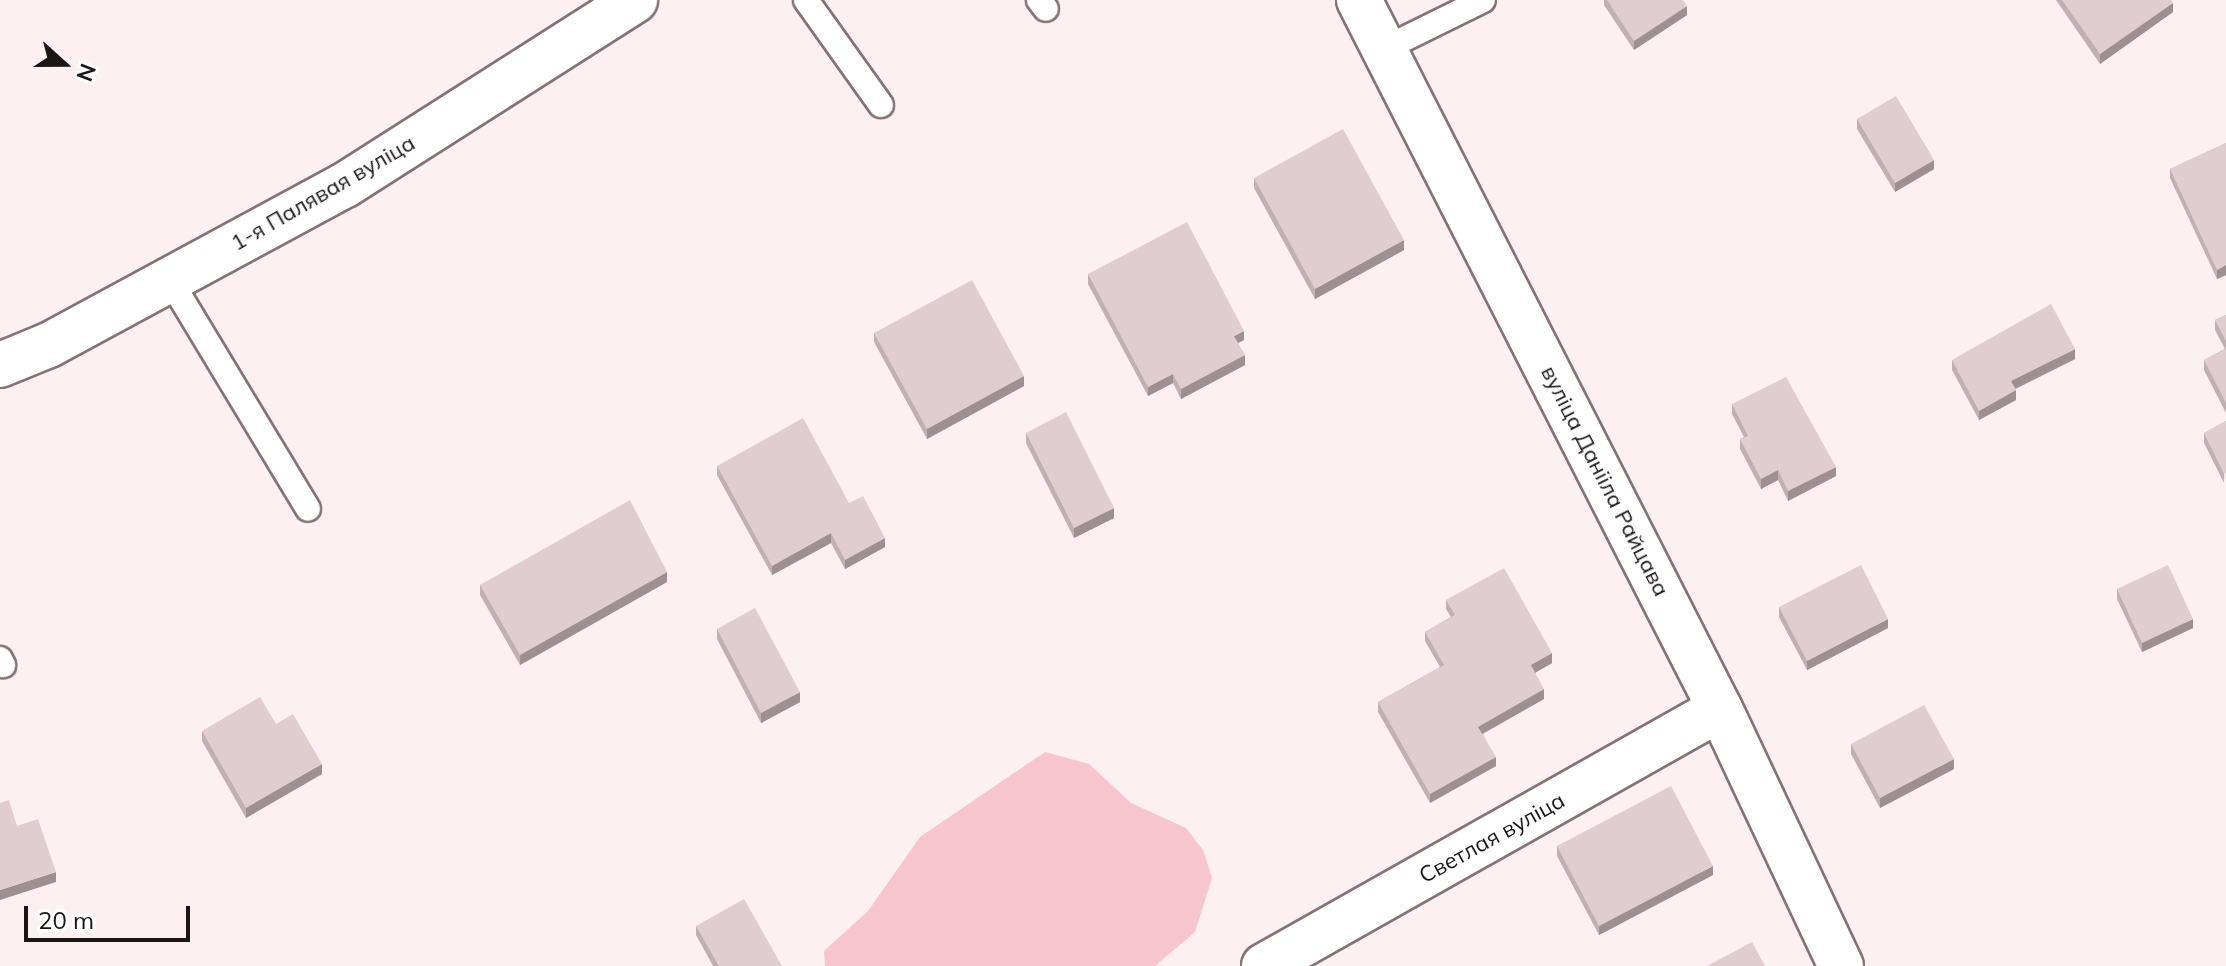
<!DOCTYPE html>
<meta charset="utf-8">
<style>
body{margin:0}
#map{position:relative;width:2226px;height:966px;overflow:hidden;background:#fdf0f2;font-family:Mulish,sans-serif}
div>[style]{position:absolute}
[style*='--x']{left:calc(var(--x)*1px);top:calc(var(--y)*1px);width:calc(var(--w)*1px);rotate:calc(var(--a)*1deg)}
.green>*{inset:0;background:#f6c5cd}
.roads{filter:drop-shadow(2px 0 #857275) drop-shadow(-2px 0 #857275) drop-shadow(0 2px #857275) drop-shadow(0 -2px #857275)}
.service>*{height:24px;margin:-12px;padding:0 12px;transform-origin:12px;border-radius:12px;background:#fff}
.minor>*{height:44px;margin:-22px;padding:0 22px;transform-origin:22px;border-radius:22px;background:#fff}
.secondary>*{height:44px;margin:-22px;padding:0 22px;transform-origin:22px;border-radius:22px;background:#fff}
.wall>*{inset:0;background:#c2afb2}
.shaded-wall>*{inset:0;background:#9e8f91}
.building>*{inset:0;background:#e1cccf}
span{translate:-50% -50%;white-space:nowrap;text-align:center;line-height:1.15;-webkit-text-stroke:6px #fff;paint-order:stroke}
.street-label{font-size:22px;color:#1c1516}
.north{position:absolute;left:24px;top:24px;width:80px;height:80px;-webkit-text-stroke:6px #fff;paint-order:stroke;rotate:111deg;font-size:22px;font-weight:700;line-height:32px;text-align:center;color:#1c1516}
.north::after{content:'';display:block;margin:auto;width:28px;height:36px;background:#1c1516;clip-path:polygon(50% 0,100% 100%,50% 72%,0 100%)}
.scale{position:absolute;left:24px;top:906px;width:166px;height:36px;box-sizing:border-box;border:4px solid #1c1516;border-top:0;padding-left:10px;font-size:24px;line-height:28px;white-space:nowrap;color:#1c1516;-webkit-text-stroke:6px #fff;paint-order:stroke}
</style>
<div id="map">
<div class="green">
<div style="clip-path:polygon(1045px 752px,1089px 764px,1131px 803px,1186px 828px,1203px 850px,1212px 878px,1195px 932px,1155px 966px,825px 966px,824px 951px,868px 911px,920px 837px)"></div>
</div>
<div class="roads">
<div class="service">
<div style="--x:806;--y:0;--w:129;--a:54.5"></div>
<div style="--x:1039;--y:0;--w:11;--a:52"></div>
<div style="--x:1386;--y:48;--w:108;--a:-26.3"></div>
<div style="--x:170;--y:280;--w:267;--a:58.9"></div>
<div style="--x:0;--y:659;--w:7;--a:63"></div>
</div>
<div class="minor">
<div style="--x:1359;--y:0;--w:796;--a:63.02"></div>
<div style="--x:1720;--y:709;--w:284;--a:64.8"></div>
<div style="--x:1264;--y:966;--w:523;--a:-29.41"></div>
</div>
<div class="secondary">
<div style="--x:0;--y:365;--w:53;--a:-22.2"></div>
<div style="--x:49;--y:345;--w:336;--a:-28.4"></div>
<div style="--x:345;--y:185;--w:344;--a:-32.5"></div>
</div>
</div>
<div class="wall">
<div style="clip-path:polygon(1604px 0,1683px 0,1687px 15px,1634px 50px,1604px 5px)"></div>
<div style="clip-path:polygon(2056px 0,2171px 0,2173px 12px,2100px 64px)"></div>
<div style="clip-path:polygon(1857px 119px,1934px 169px,1895px 192px,1857px 129px)"></div>
<div style="clip-path:polygon(2226px 143px,2226px 275px,2217px 279px,2170px 178px,2170px 169px)"></div>
<div style="clip-path:polygon(1254px 178px,1404px 250px,1315px 299px,1254px 188px)"></div>
<div style="clip-path:polygon(1088px 274px,1244px 340px,1238px 343px,1245px 365px,1181px 399px,1173px 383px,1148px 396px,1088px 284px)"></div>
<div style="clip-path:polygon(2226px 315px,2226px 413px,2204px 370px,2204px 360px,2225px 349px,2215px 330px,2215px 320px)"></div>
<div style="clip-path:polygon(874px 333px,1024px 386px,927px 439px,874px 342px)"></div>
<div style="clip-path:polygon(2075px 359px,2015px 389px,2016px 400px,1979px 420px,1952px 370px,1952px 360px)"></div>
<div style="clip-path:polygon(1732px 404px,1836px 476px,1788px 501px,1778px 480px,1761px 489px,1740px 449px,1740px 439px,1744px 437px,1732px 414px)"></div>
<div style="clip-path:polygon(2226px 421px,2224px 483px,2204px 443px,2204px 433px)"></div>
<div style="clip-path:polygon(1026px 433px,1114px 518px,1074px 538px,1026px 443px)"></div>
<div style="clip-path:polygon(717px 466px,849px 503px,885px 547px,845px 569px,831px 543px,772px 575px,717px 475px)"></div>
<div style="clip-path:polygon(667px 582px,520px 665px,480px 595px,480px 585px)"></div>
<div style="clip-path:polygon(2117px 589px,2193px 628px,2142px 652px,2117px 599px)"></div>
<div style="clip-path:polygon(1446px 600px,1552px 663px,1535px 673px,1544px 699px,1483px 734px,1496px 766px,1430px 803px,1378px 712px,1378px 702px,1440px 667px,1425px 641px,1425px 632px,1451px 617px,1446px 609px)"></div>
<div style="clip-path:polygon(1779px 607px,1888px 628px,1807px 670px,1779px 617px)"></div>
<div style="clip-path:polygon(717px 629px,800px 702px,761px 723px,717px 639px)"></div>
<div style="clip-path:polygon(276px 724px,322px 774px,246px 818px,202px 741px,202px 731px)"></div>
<div style="clip-path:polygon(1851px 744px,1954px 769px,1880px 808px,1851px 754px)"></div>
<div style="clip-path:polygon(1557px 846px,1713px 875px,1599px 935px,1557px 856px)"></div>
<div style="clip-path:polygon(696px 926px,782px 966px,713px 966px,696px 935px)"></div>
</div>
<div class="shaded-wall">
<div style="clip-path:polygon(2173px 3px,2173px 12px,2100px 64px,2100px 54px)"></div>
<div style="clip-path:polygon(1687px 6px,1687px 15px,1634px 50px,1634px 41px)"></div>
<div style="clip-path:polygon(1934px 160px,1934px 169px,1895px 192px,1895px 183px)"></div>
<div style="clip-path:polygon(1404px 240px,1404px 250px,1315px 299px,1315px 289px)"></div>
<div style="clip-path:polygon(2226px 265px,2226px 275px,2217px 279px,2217px 270px)"></div>
<div style="clip-path:polygon(1244px 331px,1244px 340px,1234px 345px,1234px 336px)"></div>
<div style="clip-path:polygon(2075px 349px,2075px 359px,2011px 391px,2011px 381px)"></div>
<div style="clip-path:polygon(1245px 355px,1245px 365px,1181px 399px,1181px 389px)"></div>
<div style="clip-path:polygon(1173px 374px,1173px 383px,1148px 396px,1148px 387px)"></div>
<div style="clip-path:polygon(1024px 376px,1024px 386px,927px 439px,927px 429px)"></div>
<div style="clip-path:polygon(2016px 390px,2016px 400px,1979px 420px,1979px 411px)"></div>
<div style="clip-path:polygon(1836px 467px,1836px 476px,1788px 501px,1788px 491px)"></div>
<div style="clip-path:polygon(1778px 470px,1778px 480px,1761px 489px,1761px 479px)"></div>
<div style="clip-path:polygon(1114px 508px,1114px 518px,1074px 538px,1074px 528px)"></div>
<div style="clip-path:polygon(831px 533px,831px 543px,772px 575px,772px 566px)"></div>
<div style="clip-path:polygon(885px 538px,885px 547px,845px 569px,845px 560px)"></div>
<div style="clip-path:polygon(667px 572px,667px 582px,520px 665px,520px 655px)"></div>
<div style="clip-path:polygon(1888px 619px,1888px 628px,1807px 670px,1807px 661px)"></div>
<div style="clip-path:polygon(2193px 619px,2193px 628px,2142px 652px,2142px 643px)"></div>
<div style="clip-path:polygon(1552px 653px,1552px 663px,1531px 675px,1531px 665px)"></div>
<div style="clip-path:polygon(1544px 689px,1544px 699px,1478px 736px,1478px 727px)"></div>
<div style="clip-path:polygon(800px 692px,800px 702px,761px 723px,761px 713px)"></div>
<div style="clip-path:polygon(1496px 757px,1496px 766px,1430px 803px,1430px 794px)"></div>
<div style="clip-path:polygon(1954px 759px,1954px 769px,1880px 808px,1880px 798px)"></div>
<div style="clip-path:polygon(322px 764px,322px 774px,246px 818px,246px 808px)"></div>
<div style="clip-path:polygon(1713px 866px,1713px 875px,1599px 935px,1599px 926px)"></div>
<div style="clip-path:polygon(56px 872px,56px 882px,0 900px,0 890px)"></div>
</div>
<div class="building">
<div style="clip-path:polygon(1607px 0,1683px 0,1687px 6px,1634px 41px)"></div>
<div style="clip-path:polygon(2062px 0,2171px 0,2173px 3px,2100px 54px)"></div>
<div style="clip-path:polygon(1896px 96px,1934px 160px,1895px 183px,1857px 119px)"></div>
<div style="clip-path:polygon(1343px 129px,1404px 240px,1315px 289px,1254px 178px)"></div>
<div style="clip-path:polygon(2226px 143px,2226px 265px,2217px 270px,2170px 169px)"></div>
<div style="clip-path:polygon(1187px 222px,1244px 331px,1234px 336px,1245px 355px,1181px 389px,1173px 374px,1148px 387px,1088px 274px)"></div>
<div style="clip-path:polygon(972px 280px,1024px 376px,927px 429px,874px 333px)"></div>
<div style="clip-path:polygon(2051px 304px,2075px 349px,2011px 381px,2016px 390px,1979px 411px,1952px 360px)"></div>
<div style="clip-path:polygon(2226px 315px,2226px 341px,2215px 320px)"></div>
<div style="clip-path:polygon(2226px 349px,2226px 403px,2204px 360px)"></div>
<div style="clip-path:polygon(1786px 377px,1836px 467px,1788px 491px,1778px 470px,1761px 479px,1740px 439px,1748px 436px,1732px 404px)"></div>
<div style="clip-path:polygon(1066px 412px,1114px 508px,1074px 528px,1026px 433px)"></div>
<div style="clip-path:polygon(803px 418px,849px 503px,863px 496px,885px 538px,845px 560px,831px 533px,772px 566px,717px 466px)"></div>
<div style="clip-path:polygon(2226px 421px,2226px 473px,2224px 474px,2204px 433px)"></div>
<div style="clip-path:polygon(630px 500px,667px 572px,520px 655px,480px 585px)"></div>
<div style="clip-path:polygon(1861px 565px,1888px 619px,1807px 661px,1779px 607px)"></div>
<div style="clip-path:polygon(2168px 565px,2193px 619px,2142px 643px,2117px 589px)"></div>
<div style="clip-path:polygon(1504px 568px,1552px 653px,1531px 665px,1544px 689px,1478px 727px,1496px 757px,1430px 794px,1378px 702px,1444px 665px,1425px 632px,1455px 615px,1446px 600px)"></div>
<div style="clip-path:polygon(755px 608px,800px 692px,761px 713px,717px 629px)"></div>
<div style="clip-path:polygon(260px 697px,276px 724px,293px 714px,322px 764px,246px 808px,202px 731px)"></div>
<div style="clip-path:polygon(1924px 705px,1954px 759px,1880px 798px,1851px 744px)"></div>
<div style="clip-path:polygon(1671px 786px,1713px 866px,1599px 926px,1557px 846px)"></div>
<div style="clip-path:polygon(9px 800px,17px 826px,38px 819px,56px 872px,0 890px,0 803px)"></div>
<div style="clip-path:polygon(744px 899px,782px 966px,719px 966px,696px 926px)"></div>
<div style="clip-path:polygon(1752px 942px,1765px 966px,1707px 966px)"></div>
</div>
<div class="street-label">
<span style="left:323px;top:193px;rotate:-30deg">1-я Палявая вуліца</span>
<span style="left:1605px;top:481px;rotate:63deg">вуліца Данііла Райцава</span>
<span style="left:1492px;top:838px;rotate:-29deg">Светлая вуліца</span>
</div>
<div class="north">N</div>
<div class="scale">20 m</div>
</div>
